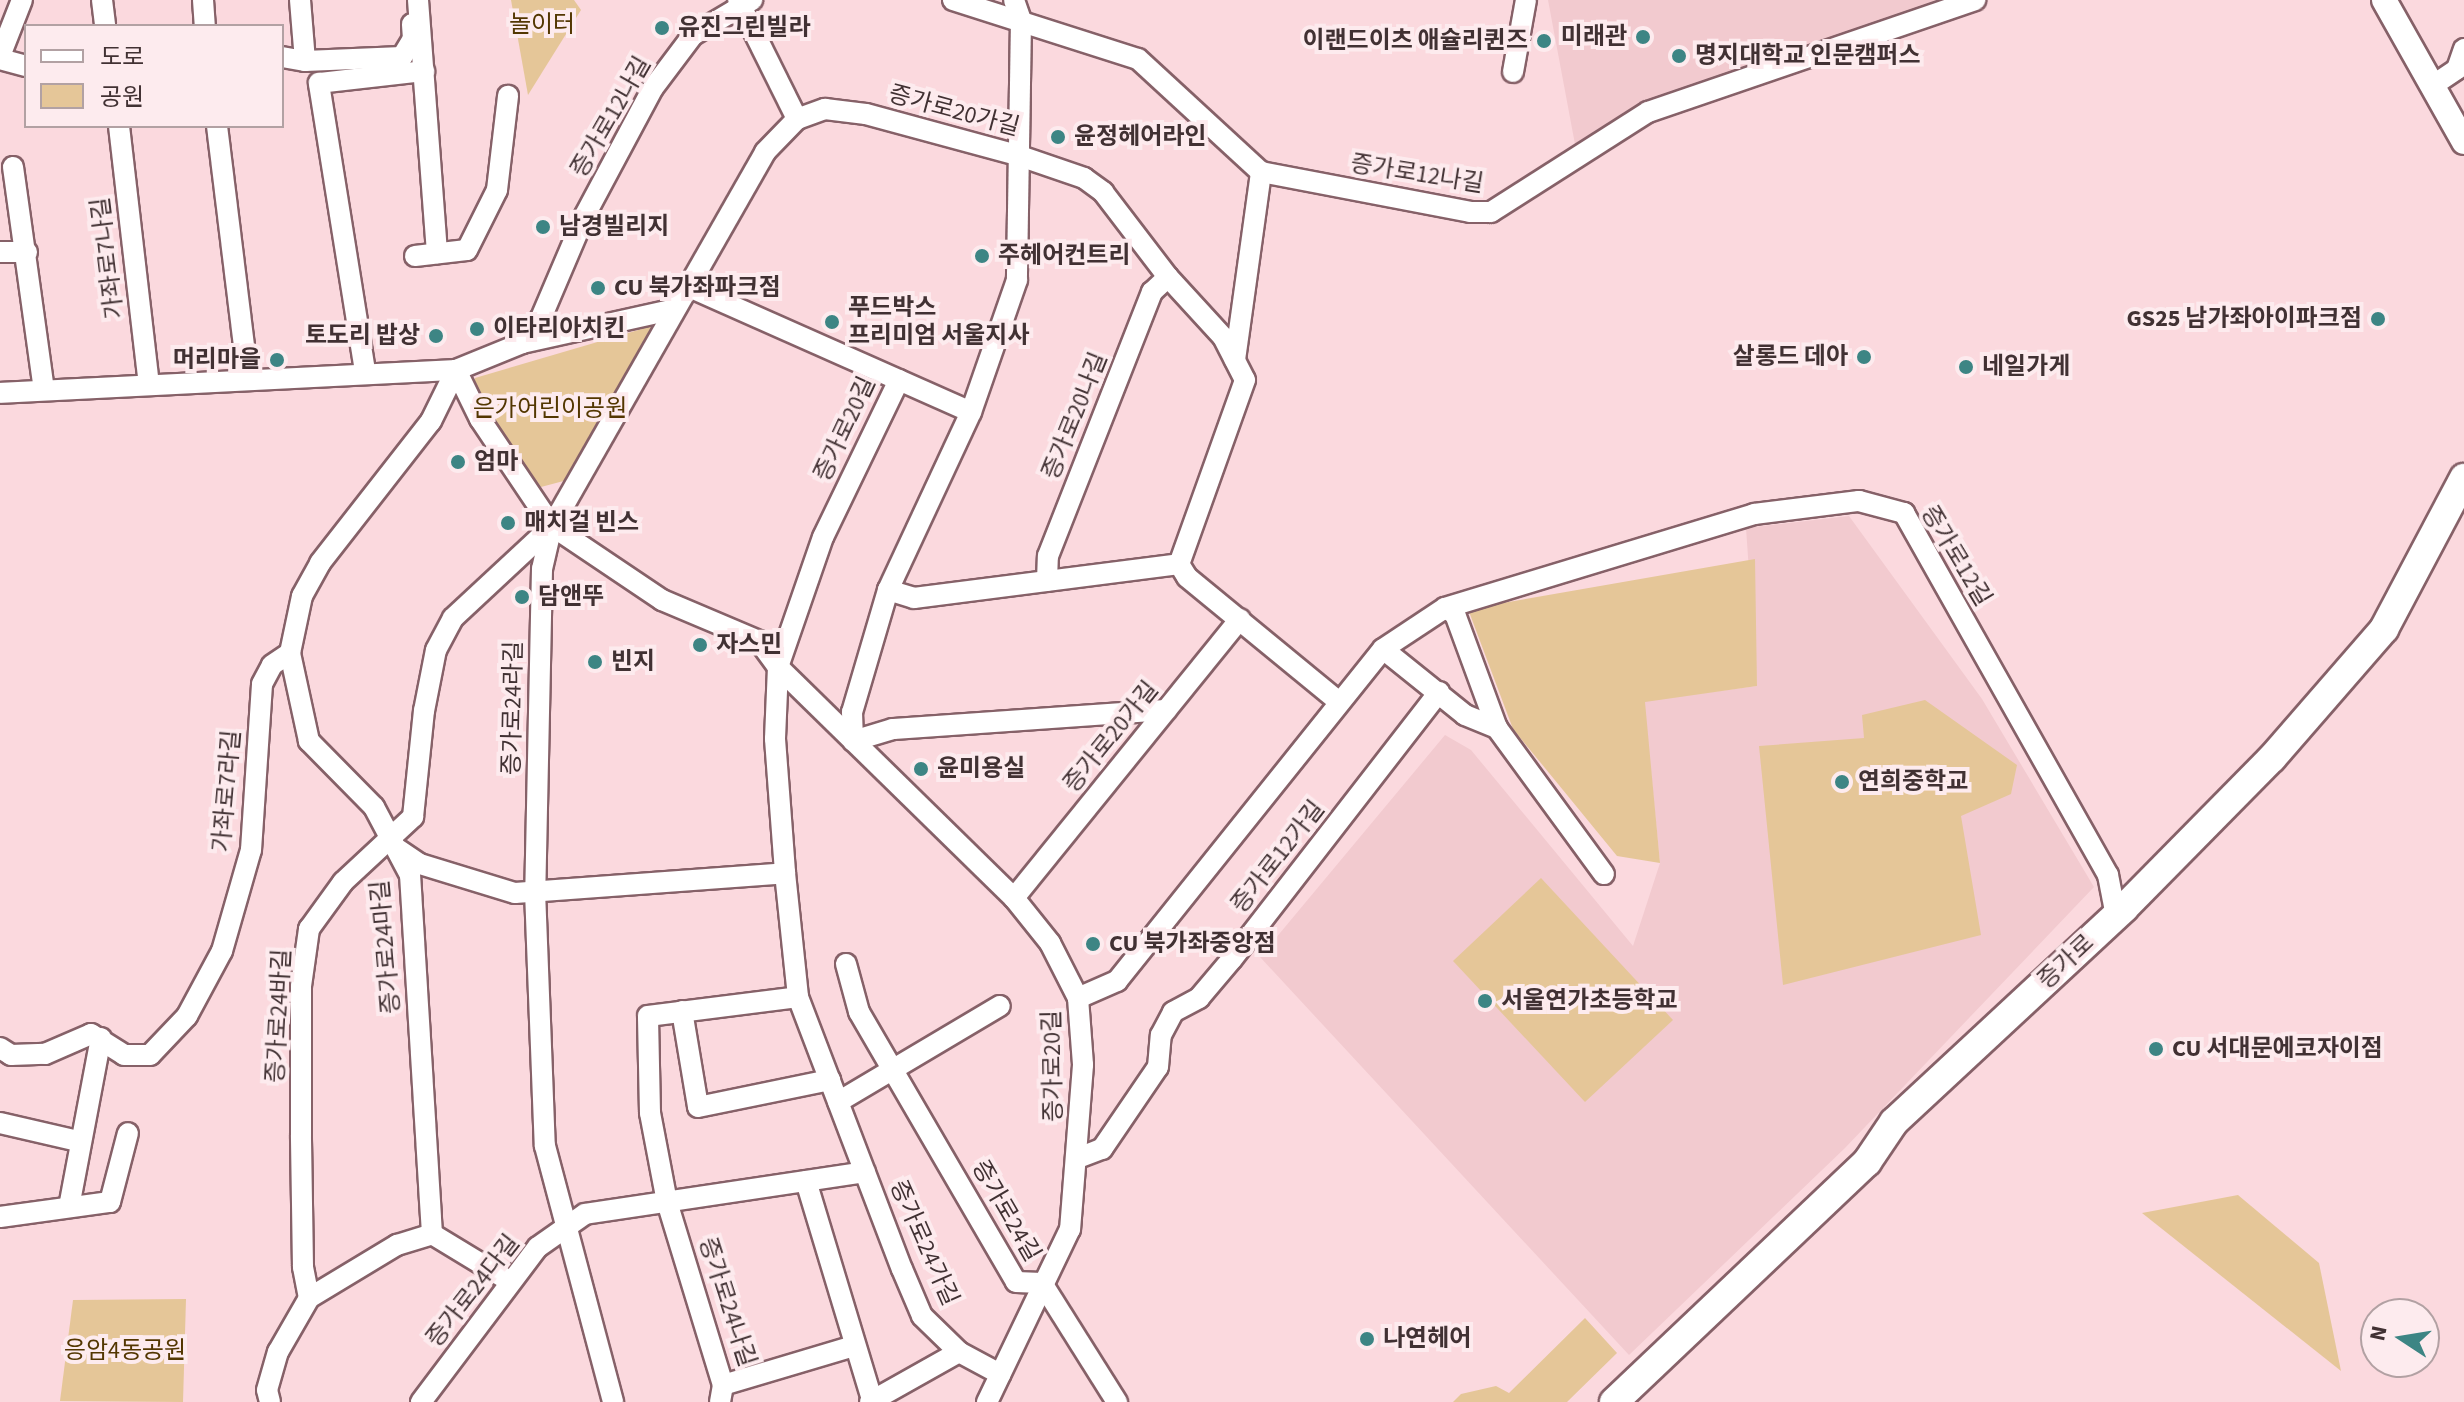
<!DOCTYPE html>
<meta charset="utf-8">
<style>
body{margin:0}
#map{position:relative;width:2464px;height:1402px;overflow:hidden;background:#fbd9de;font-family:"Source Sans 3","Noto Sans KR",sans-serif}
div>[style]{position:absolute}
[style*='--x']{left:calc(var(--x)*1px);top:calc(var(--y)*1px);width:calc(var(--w)*1px);rotate:calc(var(--a)*1deg)}
.built>*{inset:0;background:#f2cacf}
.green>*{inset:0;background:#e5c698}
.roads{filter:drop-shadow(2px 0 #866168) drop-shadow(-2px 0 #866168) drop-shadow(0 2px #866168) drop-shadow(0 -2px #866168)}
.minor>*{height:20px;margin:-10px;padding:0 10px;transform-origin:10px;border-radius:10px;background:#fff}
.tertiary>*{height:24px;margin:-12px;padding:0 12px;transform-origin:12px;border-radius:12px;background:#fff}
.secondary>*{height:28px;margin:-14px;padding:0 14px;transform-origin:14px;border-radius:14px;background:#fff}
.dots>*{width:22px;height:22px;translate:-50% -50%;box-sizing:border-box;border:4px solid #fdebee;border-radius:50%}
span{translate:-50% -50%;white-space:nowrap;text-align:center;line-height:1.15;-webkit-text-stroke:8px #fdebee;paint-order:stroke}
.park-label{font-size:24px;color:#533701}
.poi-label{font-size:24px;color:#413133;font-weight:700}
.left{translate:0 -50%;text-align:left}
.right{translate:-100% -50%;text-align:right}
.street-label{font-size:24px;color:#413133}
.legend{position:absolute;left:24px;top:24px;width:260px;height:104px;box-sizing:border-box;background:#fdebee;border:2px solid #b2a1a3;margin:0;padding:10px 14px;list-style:none;font-size:24px;color:#413133}
.legend li{display:flex;align-items:center;gap:16px;height:40px}
.legend b{width:40px;border:2px solid #b2a1a3}
.north{position:absolute;left:2360px;top:1298px;width:80px;height:80px;box-sizing:border-box;background:#fdebee;border:2px solid #b2a1a3;border-radius:50%;rotate:282deg;font-size:22px;font-weight:700;line-height:32px;text-align:center;color:#413133}
.north::after{content:'';display:block;margin:auto;width:28px;height:36px;background:#3d8584;clip-path:polygon(50% 0,100% 100%,50% 72%,0 100%)}
</style>
<div id="map">
<div class="built">
<div style="clip-path:polygon(1548px 0,1952px 0,1648px 112px,1577px 155px)"></div>
<div style="clip-path:polygon(1849px 516px,1982px 699px,2094px 887px,1845px 1148px,1629px 1355px,1260px 957px,1445px 735px,1471px 750px,1633px 946px,1660px 863px,1644px 701px,1757px 686px,1746px 528px)"></div>
</div>
<div class="green">
<div style="clip-path:polygon(511px 0,574px 0,581px 10px,528px 95px)"></div>
<div style="clip-path:polygon(652px 326px,657px 332px,571px 479px,541px 487px,472px 393px,475px 378px)"></div>
<div style="clip-path:polygon(1755px 559px,1757px 686px,1645px 702px,1660px 863px,1617px 856px,1513px 729px,1468px 609px)"></div>
<div style="clip-path:polygon(1925px 700px,2017px 765px,2011px 794px,1961px 816px,1981px 935px,1783px 985px,1759px 746px,1864px 738px,1862px 715px)"></div>
<div style="clip-path:polygon(1541px 878px,1673px 1020px,1585px 1102px,1453px 961px)"></div>
<div style="clip-path:polygon(2238px 1195px,2319px 1263px,2341px 1371px,2142px 1213px)"></div>
<div style="clip-path:polygon(186px 1299px,183px 1402px,60px 1401px,73px 1300px)"></div>
<div style="clip-path:polygon(1585px 1318px,1617px 1353px,1567px 1402px,1453px 1402px,1461px 1394px,1496px 1386px,1509px 1393px)"></div>
</div>
<div class="roads">
<div class="minor">
<div style="--x:102;--y:0;--w:26;--a:83"></div>
<div style="--x:203;--y:0;--w:26;--a:86"></div>
<div style="--x:300;--y:0;--w:61;--a:85.3"></div>
<div style="--x:418;--y:0;--w:254;--a:85.7"></div>
<div style="--x:738;--y:0;--w:133;--a:63.6"></div>
<div style="--x:953;--y:0;--w:194;--a:17.7"></div>
<div style="--x:1138;--y:59;--w:167;--a:42.6"></div>
<div style="--x:1261;--y:172;--w:213;--a:10.8"></div>
<div style="--x:1470;--y:212;--w:21;--a:0"></div>
<div style="--x:1491;--y:212;--w:186;--a:-32.5"></div>
<div style="--x:1648;--y:112;--w:346;--a:-18.9"></div>
<div style="--x:1014;--y:0;--w:21;--a:71"></div>
<div style="--x:1021;--y:20;--w:260;--a:90.9"></div>
<div style="--x:1017;--y:280;--w:140;--a:109.2"></div>
<div style="--x:971;--y:412;--w:196;--a:115"></div>
<div style="--x:888;--y:590;--w:127;--a:106.4"></div>
<div style="--x:852;--y:712;--w:29;--a:88"></div>
<div style="--x:853;--y:741;--w:42;--a:-16.7"></div>
<div style="--x:893;--y:729;--w:274;--a:-4"></div>
<div style="--x:0;--y:56;--w:60;--a:-68.6"></div>
<div style="--x:282;--y:57;--w:23;--a:10"></div>
<div style="--x:305;--y:61;--w:97;--a:-2.4"></div>
<div style="--x:402;--y:57;--w:21;--a:-59"></div>
<div style="--x:413;--y:39;--w:15;--a:-94"></div>
<div style="--x:0;--y:59;--w:27;--a:15"></div>
<div style="--x:1513;--y:72;--w:73;--a:-79.8"></div>
<div style="--x:2432;--y:86;--w:30;--a:-34"></div>
<div style="--x:2457;--y:69;--w:21;--a:-71"></div>
<div style="--x:119;--y:126;--w:260;--a:83.4"></div>
<div style="--x:217;--y:126;--w:255;--a:83"></div>
<div style="--x:13;--y:167;--w:225;--a:82.1"></div>
<div style="--x:0;--y:252;--w:27;--a:0"></div>
<div style="--x:415;--y:256;--w:52;--a:-6.6"></div>
<div style="--x:467;--y:250;--w:67;--a:-63.4"></div>
<div style="--x:497;--y:190;--w:95;--a:-83.3"></div>
<div style="--x:689;--y:287;--w:308;--a:23.9"></div>
<div style="--x:522;--y:343;--w:31;--a:-53"></div>
<div style="--x:541;--y:318;--w:110;--a:-66.9"></div>
<div style="--x:584;--y:217;--w:146;--a:-61.9"></div>
<div style="--x:653;--y:88;--w:66;--a:-53"></div>
<div style="--x:693;--y:35;--w:69;--a:-30.7"></div>
<div style="--x:1235;--y:360;--w:190;--a:-82.1"></div>
<div style="--x:456;--y:370;--w:55;--a:63.9"></div>
<div style="--x:480;--y:419;--w:129;--a:56.1"></div>
<div style="--x:552;--y:526;--w:133;--a:33.9"></div>
<div style="--x:662;--y:600;--w:105;--a:22.9"></div>
<div style="--x:759;--y:641;--w:32;--a:54"></div>
<div style="--x:778;--y:667;--w:330;--a:44.4"></div>
<div style="--x:1014;--y:898;--w:58;--a:51.3"></div>
<div style="--x:1050;--y:943;--w:62;--a:63"></div>
<div style="--x:1078;--y:998;--w:67;--a:85.7"></div>
<div style="--x:1083;--y:1065;--w:165;--a:94.5"></div>
<div style="--x:1070;--y:1229;--w:192;--a:115.6"></div>
<div style="--x:365;--y:371;--w:292;--a:-99.1"></div>
<div style="--x:319;--y:83;--w:106;--a:-6.5"></div>
<div style="--x:899;--y:380;--w:174;--a:115.8"></div>
<div style="--x:823;--y:537;--w:138;--a:109.1"></div>
<div style="--x:778;--y:667;--w:72;--a:92.4"></div>
<div style="--x:775;--y:739;--w:134;--a:85.7"></div>
<div style="--x:785;--y:873;--w:125;--a:84"></div>
<div style="--x:798;--y:997;--w:291;--a:69.1"></div>
<div style="--x:902;--y:1269;--w:51;--a:66.9"></div>
<div style="--x:922;--y:1316;--w:52;--a:44.2"></div>
<div style="--x:959;--y:1352;--w:47;--a:28.2"></div>
<div style="--x:0;--y:393;--w:457;--a:-2.9"></div>
<div style="--x:456;--y:370;--w:71;--a:-22.2"></div>
<div style="--x:522;--y:343;--w:157;--a:-12.5"></div>
<div style="--x:551;--y:530;--w:40;--a:103"></div>
<div style="--x:542;--y:569;--w:322;--a:91.2"></div>
<div style="--x:535;--y:891;--w:255;--a:87.8"></div>
<div style="--x:545;--y:1146;--w:265;--a:75.1"></div>
<div style="--x:1047;--y:581;--w:25;--a:-88"></div>
<div style="--x:1048;--y:556;--w:284;--a:-68.5"></div>
<div style="--x:1152;--y:292;--w:22;--a:-43"></div>
<div style="--x:888;--y:590;--w:27;--a:17"></div>
<div style="--x:914;--y:598;--w:267;--a:-7.3"></div>
<div style="--x:1445;--y:608;--w:12;--a:31"></div>
<div style="--x:1455;--y:614;--w:121;--a:69.8"></div>
<div style="--x:1497;--y:728;--w:181;--a:53.8"></div>
<div style="--x:1383;--y:649;--w:105;--a:38.8"></div>
<div style="--x:1465;--y:715;--w:35;--a:22"></div>
<div style="--x:399;--y:850;--w:25;--a:34"></div>
<div style="--x:420;--y:864;--w:99;--a:17"></div>
<div style="--x:515;--y:893;--w:271;--a:-4.2"></div>
<div style="--x:1014;--y:898;--w:359;--a:-51"></div>
<div style="--x:846;--y:964;--w:50;--a:74.8"></div>
<div style="--x:859;--y:1012;--w:312;--a:59.8"></div>
<div style="--x:1016;--y:1282;--w:26;--a:2"></div>
<div style="--x:1078;--y:998;--w:43;--a:-23.6"></div>
<div style="--x:1117;--y:981;--w:425;--a:-51.3"></div>
<div style="--x:1383;--y:649;--w:74;--a:-33.5"></div>
<div style="--x:1445;--y:608;--w:323;--a:-16.9"></div>
<div style="--x:1754;--y:514;--w:106;--a:-7.1"></div>
<div style="--x:1859;--y:501;--w:47;--a:14.9"></div>
<div style="--x:1904;--y:513;--w:416;--a:60.6"></div>
<div style="--x:2108;--y:875;--w:42;--a:79"></div>
<div style="--x:682;--y:1011;--w:97;--a:80.5"></div>
<div style="--x:698;--y:1107;--w:135;--a:-11.6"></div>
<div style="--x:0;--y:1048;--w:13;--a:32"></div>
<div style="--x:11;--y:1055;--w:34;--a:-2"></div>
<div style="--x:45;--y:1054;--w:50;--a:-23.5"></div>
<div style="--x:91;--y:1034;--w:39;--a:32"></div>
<div style="--x:124;--y:1055;--w:26;--a:0"></div>
<div style="--x:150;--y:1055;--w:54;--a:-46.5"></div>
<div style="--x:187;--y:1016;--w:74;--a:-61.7"></div>
<div style="--x:222;--y:951;--w:105;--a:-74"></div>
<div style="--x:251;--y:850;--w:166;--a:-86.2"></div>
<div style="--x:262;--y:684;--w:21;--a:-62"></div>
<div style="--x:272;--y:665;--w:22;--a:-34"></div>
<div style="--x:838;--y:1102;--w:188;--a:-30.7"></div>
<div style="--x:0;--y:1123;--w:80;--a:13"></div>
<div style="--x:1078;--y:1158;--w:26;--a:-21"></div>
<div style="--x:1102;--y:1149;--w:99;--a:-55.7"></div>
<div style="--x:1158;--y:1067;--w:32;--a:-85"></div>
<div style="--x:1161;--y:1035;--w:26;--a:-62"></div>
<div style="--x:1173;--y:1012;--w:30;--a:-28"></div>
<div style="--x:1199;--y:998;--w:51;--a:-49.8"></div>
<div style="--x:1232;--y:959;--w:338;--a:-52.2"></div>
<div style="--x:806;--y:1181;--w:229;--a:73.2"></div>
<div style="--x:69;--y:1207;--w:172;--a:-79.3"></div>
<div style="--x:0;--y:1217;--w:111;--a:-7.8"></div>
<div style="--x:110;--y:1202;--w:71;--a:-75.4"></div>
<div style="--x:432;--y:1234;--w:360;--a:-93.5"></div>
<div style="--x:410;--y:875;--w:77;--a:-117.9"></div>
<div style="--x:374;--y:807;--w:93;--a:-134.6"></div>
<div style="--x:309;--y:741;--w:90;--a:-102.2"></div>
<div style="--x:290;--y:653;--w:58;--a:-78.1"></div>
<div style="--x:302;--y:596;--w:38;--a:-61"></div>
<div style="--x:320;--y:563;--w:180;--a:-52"></div>
<div style="--x:431;--y:421;--w:57;--a:-63.9"></div>
<div style="--x:1042;--y:1283;--w:141;--a:57.8"></div>
<div style="--x:309;--y:1298;--w:32;--a:-101"></div>
<div style="--x:303;--y:1267;--w:132;--a:-90.9"></div>
<div style="--x:301;--y:1135;--w:149;--a:-90"></div>
<div style="--x:301;--y:986;--w:58;--a:-82"></div>
<div style="--x:309;--y:929;--w:58;--a:-54.1"></div>
<div style="--x:343;--y:882;--w:96;--a:-42.9"></div>
<div style="--x:413;--y:817;--w:107;--a:-84.1"></div>
<div style="--x:424;--y:711;--w:62;--a:-78.9"></div>
<div style="--x:436;--y:650;--w:36;--a:-62"></div>
<div style="--x:453;--y:618;--w:135;--a:-42.9"></div>
<div style="--x:552;--y:526;--w:430;--a:-60.3"></div>
<div style="--x:765;--y:152;--w:46;--a:-45.9"></div>
<div style="--x:797;--y:119;--w:30;--a:-20"></div>
<div style="--x:825;--y:109;--w:41;--a:7"></div>
<div style="--x:866;--y:114;--w:156;--a:15.2"></div>
<div style="--x:1017;--y:155;--w:71;--a:18.9"></div>
<div style="--x:1084;--y:178;--w:24;--a:36"></div>
<div style="--x:1103;--y:192;--w:107;--a:52.6"></div>
<div style="--x:1168;--y:277;--w:81;--a:47.5"></div>
<div style="--x:1223;--y:337;--w:48;--a:62.9"></div>
<div style="--x:1245;--y:380;--w:195;--a:109.7"></div>
<div style="--x:1179;--y:564;--w:15;--a:58"></div>
<div style="--x:1187;--y:577;--w:195;--a:39.4"></div>
<div style="--x:723;--y:1385;--w:137;--a:-16.6"></div>
<div style="--x:270;--y:1402;--w:12;--a:-104"></div>
<div style="--x:267;--y:1390;--w:40;--a:-74"></div>
<div style="--x:278;--y:1352;--w:62;--a:-60.1"></div>
<div style="--x:309;--y:1298;--w:103;--a:-31.1"></div>
<div style="--x:397;--y:1245;--w:37;--a:-17"></div>
<div style="--x:432;--y:1234;--w:92;--a:31.3"></div>
<div style="--x:421;--y:1402;--w:194;--a:-53"></div>
<div style="--x:538;--y:1247;--w:57;--a:-35.1"></div>
<div style="--x:585;--y:1214;--w:283;--a:-8.5"></div>
<div style="--x:720;--y:1402;--w:17;--a:-80"></div>
<div style="--x:723;--y:1385;--w:191;--a:-107"></div>
<div style="--x:667;--y:1202;--w:91;--a:-100.8"></div>
<div style="--x:650;--y:1113;--w:97;--a:-91.2"></div>
<div style="--x:648;--y:1016;--w:151;--a:-7.2"></div>
<div style="--x:870;--y:1402;--w:102;--a:-29.3"></div>
</div>
<div class="tertiary">
<div style="--x:2384;--y:0;--w:163;--a:60.6"></div>
</div>
<div class="secondary">
<div style="--x:1614;--y:1402;--w:349;--a:-43.5"></div>
<div style="--x:1867;--y:1162;--w:48;--a:-56"></div>
<div style="--x:1894;--y:1122;--w:314;--a:-42.9"></div>
<div style="--x:2124;--y:908;--w:211;--a:-45.4"></div>
<div style="--x:2272;--y:758;--w:171;--a:-49"></div>
<div style="--x:2384;--y:629;--w:171;--a:-62.1"></div>
</div>
</div>
<div class="dots">
<div style="left:662px;top:28px;background:#3d8584"></div>
<div style="left:1643px;top:37px;background:#3d8584"></div>
<div style="left:1544px;top:41px;background:#3d8584"></div>
<div style="left:1679px;top:56px;background:#3d8584"></div>
<div style="left:1058px;top:137px;background:#3d8584"></div>
<div style="left:543px;top:227px;background:#3d8584"></div>
<div style="left:982px;top:256px;background:#3d8584"></div>
<div style="left:598px;top:288px;background:#3d8584"></div>
<div style="left:2378px;top:319px;background:#3d8584"></div>
<div style="left:832px;top:322px;background:#3d8584"></div>
<div style="left:477px;top:329px;background:#3d8584"></div>
<div style="left:436px;top:336px;background:#3d8584"></div>
<div style="left:1864px;top:357px;background:#3d8584"></div>
<div style="left:277px;top:360px;background:#3d8584"></div>
<div style="left:1966px;top:367px;background:#3d8584"></div>
<div style="left:458px;top:462px;background:#3d8584"></div>
<div style="left:508px;top:523px;background:#3d8584"></div>
<div style="left:522px;top:597px;background:#3d8584"></div>
<div style="left:700px;top:645px;background:#3d8584"></div>
<div style="left:595px;top:662px;background:#3d8584"></div>
<div style="left:921px;top:769px;background:#3d8584"></div>
<div style="left:1842px;top:782px;background:#3d8584"></div>
<div style="left:1093px;top:944px;background:#3d8584"></div>
<div style="left:1485px;top:1001px;background:#3d8584"></div>
<div style="left:2156px;top:1049px;background:#3d8584"></div>
<div style="left:1367px;top:1339px;background:#3d8584"></div>
</div>
<div class="park-label">
<span style="left:542px;top:25px">놀이터</span>
<span style="left:550px;top:409px">은가어린이공원</span>
<span style="left:125px;top:1351px">응암4동공원</span>
</div>
<div class="poi-label">
<span class="left" style="left:678px;top:28px">유진그린빌라</span>
<span class="right" style="left:1627px;top:37px">미래관</span>
<span class="right" style="left:1528px;top:41px">이랜드이츠 애슐리퀸즈</span>
<span class="left" style="left:1695px;top:56px">명지대학교 인문캠퍼스</span>
<span class="left" style="left:1074px;top:137px">윤정헤어라인</span>
<span class="left" style="left:559px;top:227px">남경빌리지</span>
<span class="left" style="left:998px;top:256px">주헤어컨트리</span>
<span class="left" style="left:614px;top:288px">CU 북가좌파크점</span>
<span class="left" style="left:848px;top:322px">푸드박스<br>프리미엄 서울지사</span>
<span class="right" style="left:2362px;top:319px">GS25 남가좌아이파크점</span>
<span class="left" style="left:493px;top:329px">이타리아치킨</span>
<span class="right" style="left:420px;top:336px">토도리 밥상</span>
<span class="right" style="left:1848px;top:357px">살롱드 데아</span>
<span class="right" style="left:261px;top:360px">머리마을</span>
<span class="left" style="left:1982px;top:367px">네일가게</span>
<span class="left" style="left:474px;top:462px">엄마</span>
<span class="left" style="left:524px;top:523px">매치걸 빈스</span>
<span class="left" style="left:538px;top:597px">담앤뚜</span>
<span class="left" style="left:716px;top:645px">자스민</span>
<span class="left" style="left:611px;top:662px">빈지</span>
<span class="left" style="left:937px;top:769px">윤미용실</span>
<span class="left" style="left:1858px;top:782px">연희중학교</span>
<span class="left" style="left:1109px;top:944px">CU 북가좌중앙점</span>
<span class="left" style="left:1501px;top:1001px">서울연가초등학교</span>
<span class="left" style="left:2172px;top:1049px">CU 서대문에코자이점</span>
<span class="left" style="left:1383px;top:1339px">나연헤어</span>
</div>
<div class="street-label">
<span style="left:954px;top:111px;rotate:15deg">증가로20가길</span>
<span style="left:611px;top:117px;rotate:-60deg">증가로12나길</span>
<span style="left:1417px;top:174px;rotate:9deg">증가로12나길</span>
<span style="left:108px;top:258px;rotate:-97deg">가좌로7나길</span>
<span style="left:1075px;top:416px;rotate:-68deg">증가로20나길</span>
<span style="left:845px;top:429px;rotate:-65deg">증가로20길</span>
<span style="left:1956px;top:556px;rotate:59deg">증가로12길</span>
<span style="left:513px;top:708px;rotate:-89deg">증가로24라길</span>
<span style="left:1111px;top:737px;rotate:-51deg">증가로20가길</span>
<span style="left:227px;top:791px;rotate:-85deg">가좌로7라길</span>
<span style="left:1278px;top:857px;rotate:-52deg">증가로12가길</span>
<span style="left:386px;top:947px;rotate:-95deg">증가로24마길</span>
<span style="left:2066px;top:962px;rotate:-43deg">증가로</span>
<span style="left:279px;top:1016px;rotate:-87deg">증가로24바길</span>
<span style="left:1053px;top:1066px;rotate:-91deg">증가로20길</span>
<span style="left:1006px;top:1211px;rotate:60deg">증가로24길</span>
<span style="left:924px;top:1243px;rotate:66deg">증가로24가길</span>
<span style="left:473px;top:1291px;rotate:-52deg">증가로24다길</span>
<span style="left:727px;top:1302px;rotate:72deg">증가로24나길</span>
</div>
<ul class="legend">
<li><b style="height:10px;background:#fff"></b>도로</li>
<li><b style="height:22px;background:#e5c698"></b>공원</li>
</ul>
<div class="north">N</div>
</div>
